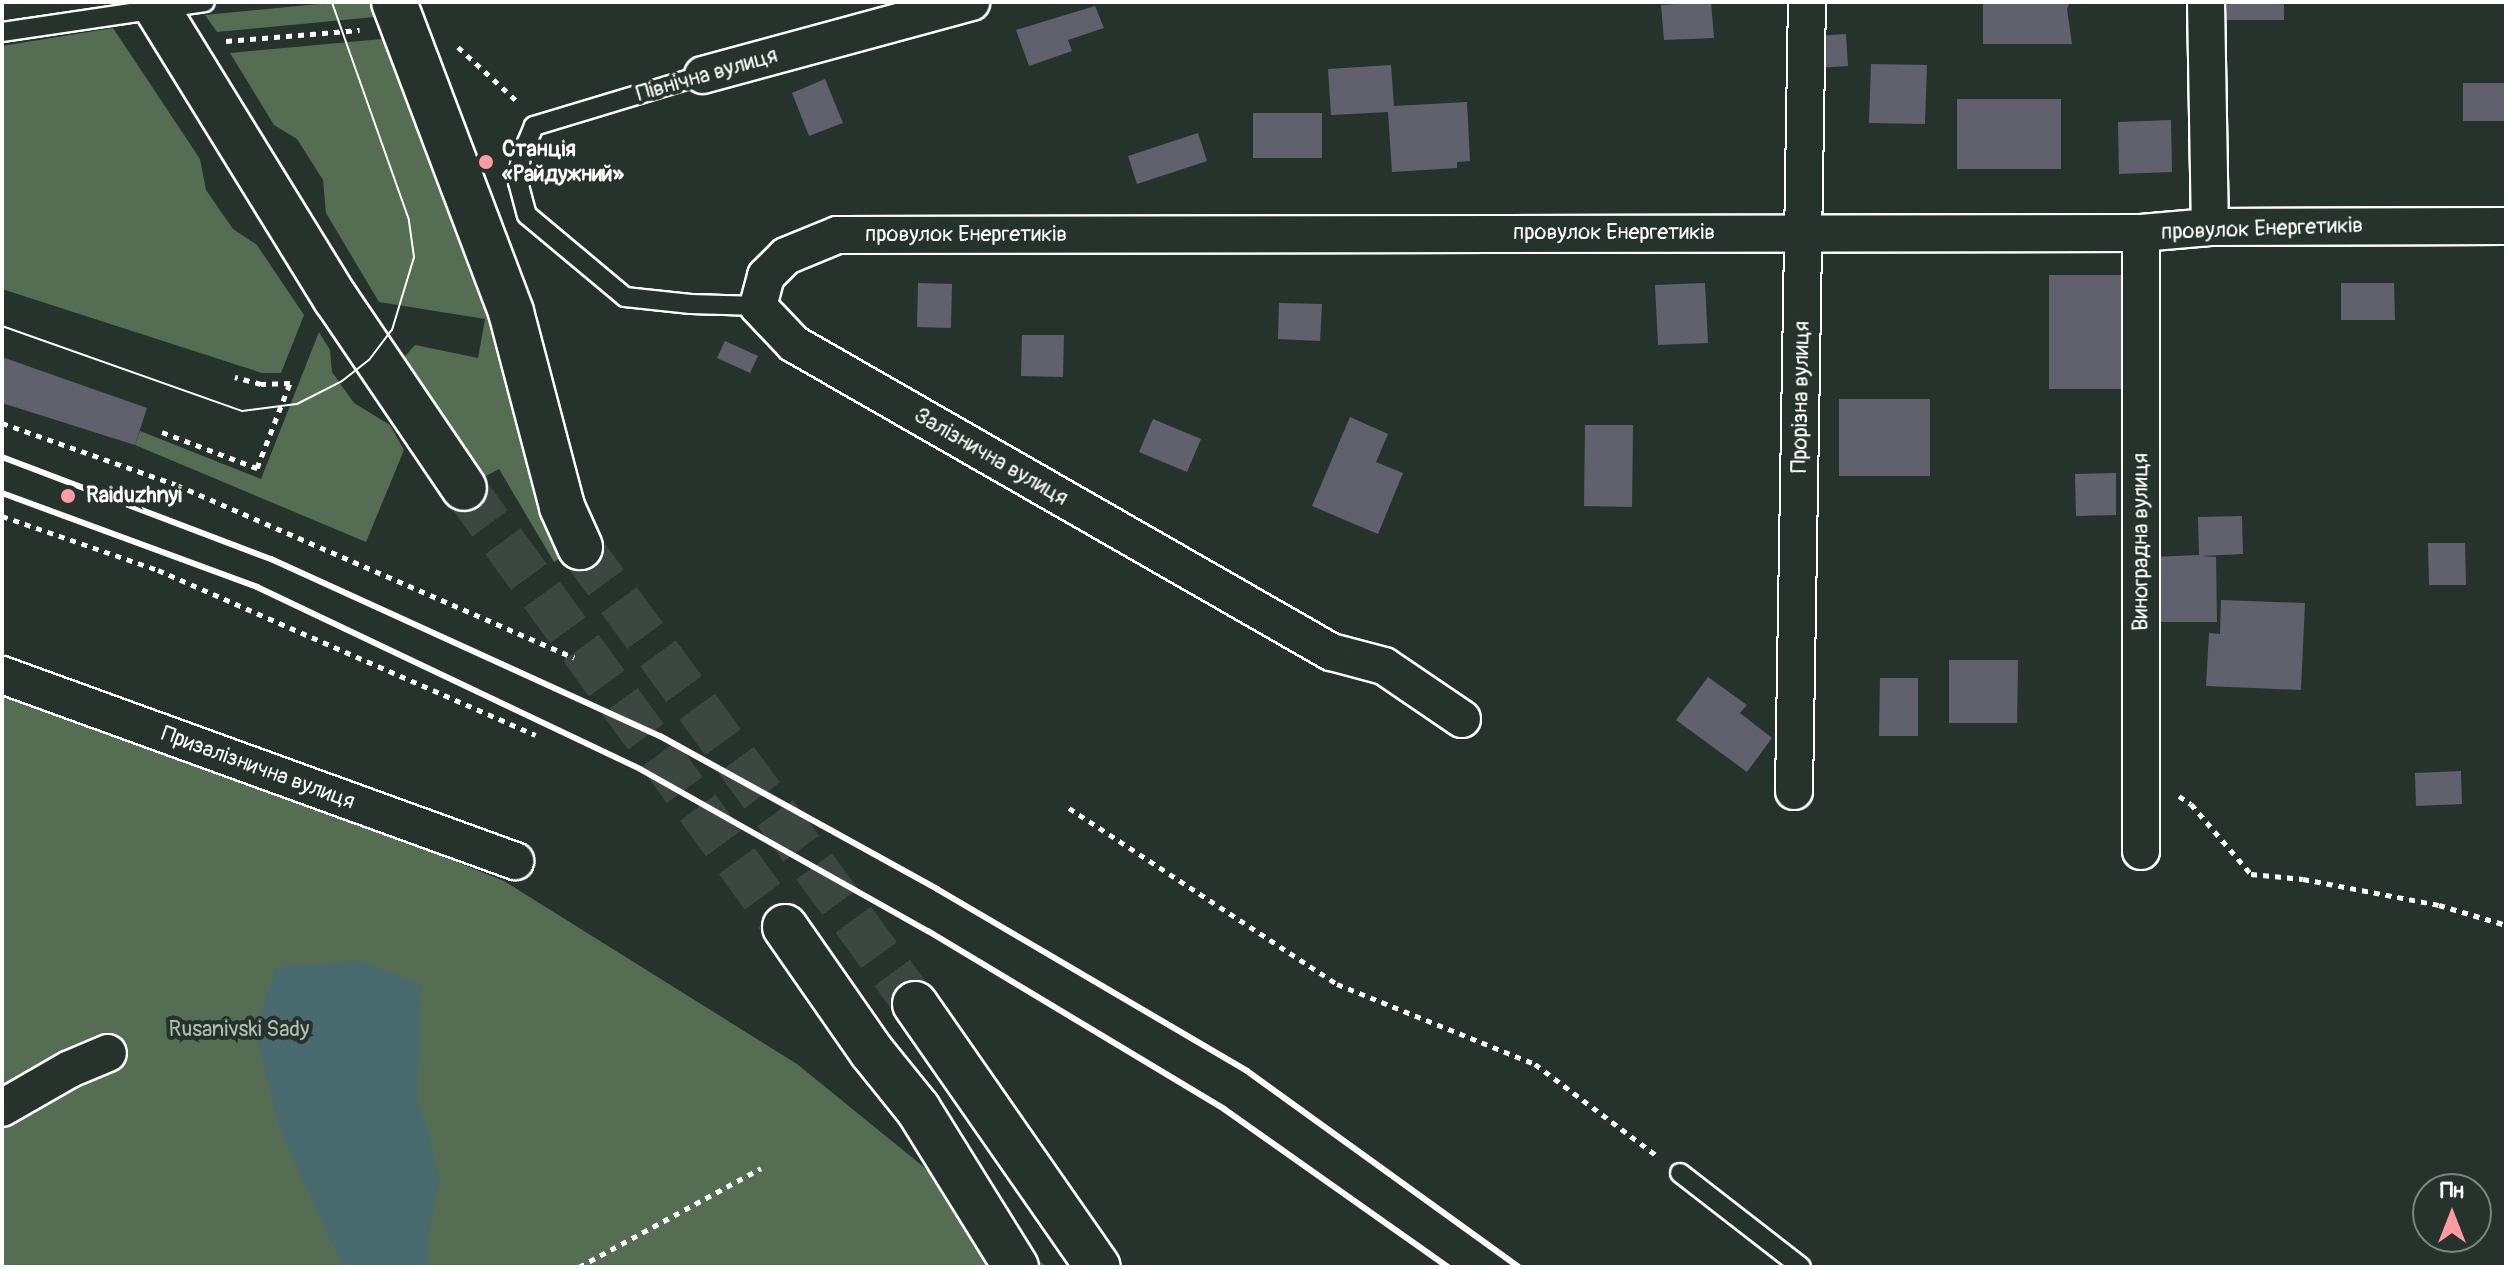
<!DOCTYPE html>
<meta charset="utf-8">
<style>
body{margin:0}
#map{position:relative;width:2508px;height:1269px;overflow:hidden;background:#26332d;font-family:Pangolin,sans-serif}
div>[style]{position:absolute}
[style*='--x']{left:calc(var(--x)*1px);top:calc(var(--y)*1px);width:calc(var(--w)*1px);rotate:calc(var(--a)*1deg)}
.green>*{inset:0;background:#556d52}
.water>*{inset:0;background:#496b70}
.building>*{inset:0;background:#61606d}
.secondary-tunnel>*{height:44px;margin-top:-22px;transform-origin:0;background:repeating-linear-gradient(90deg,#3c4742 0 44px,transparent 0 66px)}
.path>*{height:5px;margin-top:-2.5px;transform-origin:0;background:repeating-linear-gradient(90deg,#fff 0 6px,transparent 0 12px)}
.roads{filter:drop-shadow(2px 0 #fff) drop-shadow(-2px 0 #fff) drop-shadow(0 2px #fff) drop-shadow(0 -2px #fff)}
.lane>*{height:18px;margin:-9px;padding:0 9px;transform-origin:9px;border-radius:9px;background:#26332d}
.street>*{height:36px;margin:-18px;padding:0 18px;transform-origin:18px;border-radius:18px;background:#26332d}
.secondary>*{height:44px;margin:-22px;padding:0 22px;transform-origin:22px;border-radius:22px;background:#26332d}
.tram>*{height:2px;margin:-1px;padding:0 1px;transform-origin:1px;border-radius:1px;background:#fff}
.rail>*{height:6px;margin:-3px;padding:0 3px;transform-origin:3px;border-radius:3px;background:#fff}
.dots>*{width:22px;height:22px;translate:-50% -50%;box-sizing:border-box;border:4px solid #26332d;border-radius:50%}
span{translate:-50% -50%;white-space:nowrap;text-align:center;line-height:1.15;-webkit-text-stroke:8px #26332d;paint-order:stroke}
.street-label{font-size:22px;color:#fff}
.poi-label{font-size:22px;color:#fff;font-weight:700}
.left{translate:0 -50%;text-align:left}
.park-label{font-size:22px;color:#b2bdb1}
.frame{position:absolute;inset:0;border:4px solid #fff;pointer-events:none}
.north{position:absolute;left:2412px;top:1173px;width:80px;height:80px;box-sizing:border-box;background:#26332d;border:2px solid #7d8581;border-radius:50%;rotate:0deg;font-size:22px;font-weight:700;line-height:32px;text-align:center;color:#fff}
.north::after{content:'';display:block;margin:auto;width:28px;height:36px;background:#ff9aa2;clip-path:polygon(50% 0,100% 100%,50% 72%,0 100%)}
</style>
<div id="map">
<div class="green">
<div style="clip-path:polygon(339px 2px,379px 2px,385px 16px,217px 32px,205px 15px)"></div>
<div style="clip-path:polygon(113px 28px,200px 159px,206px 190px,233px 229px,257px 245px,304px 315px,281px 373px,262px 373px,2px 289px,2px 46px)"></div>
<div style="clip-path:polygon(393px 38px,499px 318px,569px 553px,554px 562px,499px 469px,471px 484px,398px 364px,415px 345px,478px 358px,485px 319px,379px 302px,326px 213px,323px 180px,297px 139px,274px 125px,230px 53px)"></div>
<div style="clip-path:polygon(319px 332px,330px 350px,332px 372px,354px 403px,390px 425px,404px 450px,366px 542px,135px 445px,140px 431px,261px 479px)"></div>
<div style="clip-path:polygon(2px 678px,504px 881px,797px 1064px,1047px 1267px,2px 1267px)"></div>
</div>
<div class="water">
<div style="clip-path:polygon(363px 962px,421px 984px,418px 1098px,440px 1179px,427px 1241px,429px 1267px,343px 1267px,280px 1130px,255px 1031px,277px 966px)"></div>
</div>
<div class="building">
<div style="clip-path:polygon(1711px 2px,1714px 38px,1664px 40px,1661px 5px)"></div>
<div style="clip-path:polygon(1983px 2px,2070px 2px,2067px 9px,2072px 44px,1983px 44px)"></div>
<div style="clip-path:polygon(2217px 2px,2284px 2px,2284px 20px,2217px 20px)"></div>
<div style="clip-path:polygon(1095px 6px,1104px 28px,1068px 40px,1072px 51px,1029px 66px,1016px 30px)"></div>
<div style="clip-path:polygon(1846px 34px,1848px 66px,1815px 68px,1814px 36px)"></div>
<div style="clip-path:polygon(1871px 64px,1927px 65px,1925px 124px,1869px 123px)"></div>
<div style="clip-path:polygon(1391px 65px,1394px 106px,1467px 102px,1470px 161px,1457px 162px,1457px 168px,1392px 172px,1388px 112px,1331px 115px,1328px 69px)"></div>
<div style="clip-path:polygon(825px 79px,843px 123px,809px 136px,792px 93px)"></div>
<div style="clip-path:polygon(2463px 83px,2506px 83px,2506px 121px,2463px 121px)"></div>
<div style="clip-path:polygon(1957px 99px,2061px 99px,2061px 169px,1957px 169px)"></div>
<div style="clip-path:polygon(1253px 113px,1322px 113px,1322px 158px,1253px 158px)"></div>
<div style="clip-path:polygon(2171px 120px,2172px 172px,2119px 174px,2118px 122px)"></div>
<div style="clip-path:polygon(1198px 133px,1207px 161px,1137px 184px,1128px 156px)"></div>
<div style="clip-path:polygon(2049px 275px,2123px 275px,2123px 389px,2049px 389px)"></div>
<div style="clip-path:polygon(918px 283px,952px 284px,951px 328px,917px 327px)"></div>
<div style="clip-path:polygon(1705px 283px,1708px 343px,1658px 345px,1655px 285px)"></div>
<div style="clip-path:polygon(2341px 283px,2394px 283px,2395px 320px,2341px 320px)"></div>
<div style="clip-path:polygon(1279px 303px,1322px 304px,1320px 341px,1278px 339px)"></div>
<div style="clip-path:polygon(1022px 335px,1064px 335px,1063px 377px,1021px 376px)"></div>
<div style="clip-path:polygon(725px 341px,758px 356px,750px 373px,717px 358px)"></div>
<div style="clip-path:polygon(2px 357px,147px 408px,135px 445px,2px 403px)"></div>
<div style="clip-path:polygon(1839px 399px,1930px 399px,1930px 476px,1839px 476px)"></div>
<div style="clip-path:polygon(1350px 417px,1388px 434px,1376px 462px,1403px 473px,1378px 534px,1312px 506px)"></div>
<div style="clip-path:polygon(1153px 419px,1201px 439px,1187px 472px,1139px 452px)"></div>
<div style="clip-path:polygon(1585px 425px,1633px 425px,1632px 507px,1584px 506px)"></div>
<div style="clip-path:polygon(2116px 473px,2116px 515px,2076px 516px,2075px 474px)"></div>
<div style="clip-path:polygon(2242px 516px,2243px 554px,2202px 556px,2216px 557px,2217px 622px,2153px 622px,2152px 557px,2199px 555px,2198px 517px)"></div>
<div style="clip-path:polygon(2428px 543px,2465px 543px,2466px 585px,2429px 585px)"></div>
<div style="clip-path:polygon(2221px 600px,2305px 603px,2301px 690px,2206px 686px,2209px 633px,2220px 634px)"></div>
<div style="clip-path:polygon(1949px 660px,2018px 660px,2017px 723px,1949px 723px)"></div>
<div style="clip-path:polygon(1708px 677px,1747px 705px,1740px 713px,1772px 738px,1747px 772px,1676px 720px)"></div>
<div style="clip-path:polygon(1880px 678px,1918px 678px,1918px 736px,1879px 736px)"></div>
<div style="clip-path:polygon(2461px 771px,2462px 804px,2416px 806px,2415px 773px)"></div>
</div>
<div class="secondary-tunnel">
<div style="--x:464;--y:488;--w:544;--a:53.83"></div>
<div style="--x:580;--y:547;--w:567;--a:53.76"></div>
</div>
<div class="path">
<div style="--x:226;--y:41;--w:134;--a:-4.7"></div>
<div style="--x:458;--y:47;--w:81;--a:42.5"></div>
<div style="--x:2;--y:423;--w:186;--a:19.5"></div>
<div style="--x:177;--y:485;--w:433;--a:23.5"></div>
<div style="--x:162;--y:432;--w:102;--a:20.8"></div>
<div style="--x:257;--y:468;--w:91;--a:-68.8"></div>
<div style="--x:290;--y:383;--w:29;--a:178"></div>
<div style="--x:261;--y:384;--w:27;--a:-165"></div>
<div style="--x:2;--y:516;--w:165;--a:19.1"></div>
<div style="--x:158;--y:570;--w:412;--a:23.6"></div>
<div style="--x:2179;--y:796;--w:14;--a:34"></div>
<div style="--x:2191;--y:804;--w:92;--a:49.4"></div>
<div style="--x:2251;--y:874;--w:52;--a:5.5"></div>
<div style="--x:2303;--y:879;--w:138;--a:10.8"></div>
<div style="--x:2439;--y:905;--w:70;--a:16.6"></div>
<div style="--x:1069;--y:808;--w:321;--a:33.3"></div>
<div style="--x:1337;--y:984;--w:214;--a:22"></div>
<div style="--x:1535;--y:1064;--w:153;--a:37"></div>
<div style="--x:579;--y:1267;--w:207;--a:-28.5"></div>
</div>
<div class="roads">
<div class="lane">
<div style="--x:2;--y:32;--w:205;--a:-8.4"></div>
<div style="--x:703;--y:75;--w:177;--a:163.2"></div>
<div style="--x:534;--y:126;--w:33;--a:113"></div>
<div style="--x:521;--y:156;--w:26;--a:97"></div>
<div style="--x:518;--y:182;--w:34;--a:75"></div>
<div style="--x:527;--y:215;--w:128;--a:39.9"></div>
<div style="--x:625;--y:297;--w:66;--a:6.1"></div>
<div style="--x:691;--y:304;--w:67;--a:1.7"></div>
<div style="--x:1680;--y:1173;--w:153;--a:37.8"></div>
</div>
<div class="street">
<div style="--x:2206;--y:2;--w:225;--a:89"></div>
<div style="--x:703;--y:75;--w:278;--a:-15.2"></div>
<div style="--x:2141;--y:233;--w:618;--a:90"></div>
<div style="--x:2;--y:675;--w:546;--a:19.93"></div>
<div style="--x:1462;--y:719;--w:94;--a:-145.8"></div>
<div style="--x:1384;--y:666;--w:55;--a:-165.2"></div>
<div style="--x:1331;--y:652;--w:619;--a:-150.16"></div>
<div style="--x:794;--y:344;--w:52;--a:-133.5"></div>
<div style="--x:758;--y:306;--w:31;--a:-75"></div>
<div style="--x:766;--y:276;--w:28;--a:-45"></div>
<div style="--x:786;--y:256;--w:55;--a:-22.4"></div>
<div style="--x:837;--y:235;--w:1304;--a:-0.09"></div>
<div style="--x:2141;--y:233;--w:69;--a:-5"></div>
<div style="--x:2210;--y:227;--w:296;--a:-0.2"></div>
<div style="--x:1794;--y:791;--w:789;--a:-89.06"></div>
<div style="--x:2;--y:1108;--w:78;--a:-29.8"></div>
<div style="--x:70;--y:1069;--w:41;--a:-22.8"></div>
</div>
<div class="secondary">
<div style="--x:153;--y:2;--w:349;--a:58.4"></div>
<div style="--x:336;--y:299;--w:228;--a:55.9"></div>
<div style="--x:394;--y:2;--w:331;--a:69.3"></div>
<div style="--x:511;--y:312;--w:202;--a:75.3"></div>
<div style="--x:562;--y:507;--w:44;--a:65.8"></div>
<div style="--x:785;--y:927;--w:152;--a:55.2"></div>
<div style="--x:872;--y:1052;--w:73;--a:51.1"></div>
<div style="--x:918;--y:1109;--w:186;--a:58.2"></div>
<div style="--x:915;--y:1004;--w:320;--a:55.2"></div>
</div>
</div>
<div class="tram">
<div style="--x:2;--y:326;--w:255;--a:19.5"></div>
<div style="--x:242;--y:411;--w:55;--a:-7.3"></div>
<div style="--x:297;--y:404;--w:51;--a:-27.1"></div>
<div style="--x:342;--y:381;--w:34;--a:-38"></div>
<div style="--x:369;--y:360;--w:38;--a:-53"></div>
<div style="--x:392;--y:330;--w:76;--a:-73.2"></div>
<div style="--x:414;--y:257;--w:37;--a:-98"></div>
<div style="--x:409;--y:220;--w:231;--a:-109.5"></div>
</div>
<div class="rail">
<div style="--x:2;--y:457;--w:288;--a:20.8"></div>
<div style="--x:271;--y:559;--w:427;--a:24.5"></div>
<div style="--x:660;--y:736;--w:316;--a:28.9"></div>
<div style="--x:937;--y:889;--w:359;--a:30.4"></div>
<div style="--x:1247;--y:1071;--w:335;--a:35.8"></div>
<div style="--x:2;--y:493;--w:272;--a:20.2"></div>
<div style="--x:257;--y:587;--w:424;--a:25.4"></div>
<div style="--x:640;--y:769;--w:330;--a:29.4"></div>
<div style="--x:928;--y:931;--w:345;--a:31"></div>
<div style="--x:1224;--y:1109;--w:274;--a:35.2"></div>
</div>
<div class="dots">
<div style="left:486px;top:162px;background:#ff9aa2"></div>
<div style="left:68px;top:496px;background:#ff9aa2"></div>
</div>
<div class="street-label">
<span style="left:707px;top:75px;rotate:-16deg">Північна вулиця</span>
<span style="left:2262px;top:229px;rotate:-2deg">провулок Енергетиків</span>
<span style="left:1614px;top:233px">провулок Енергетиків</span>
<span style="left:966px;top:235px">провулок Енергетиків</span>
<span style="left:1801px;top:397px;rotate:-89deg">Прорізна вулиця</span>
<span style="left:991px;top:457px;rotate:30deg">Залізнична вулиця</span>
<span style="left:2141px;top:542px;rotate:-90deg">Виноградна вулиця</span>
<span style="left:258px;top:768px;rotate:20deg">Призалізнична вулиця</span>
</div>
<div class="poi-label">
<span class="left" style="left:502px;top:162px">Станція<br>«Райдужний»</span>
<span class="left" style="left:86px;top:496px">Raiduzhnyi</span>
</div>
<div class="park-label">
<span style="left:239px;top:1030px">Rusanivski Sady</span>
</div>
<div class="frame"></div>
<div class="north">Пн</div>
</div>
